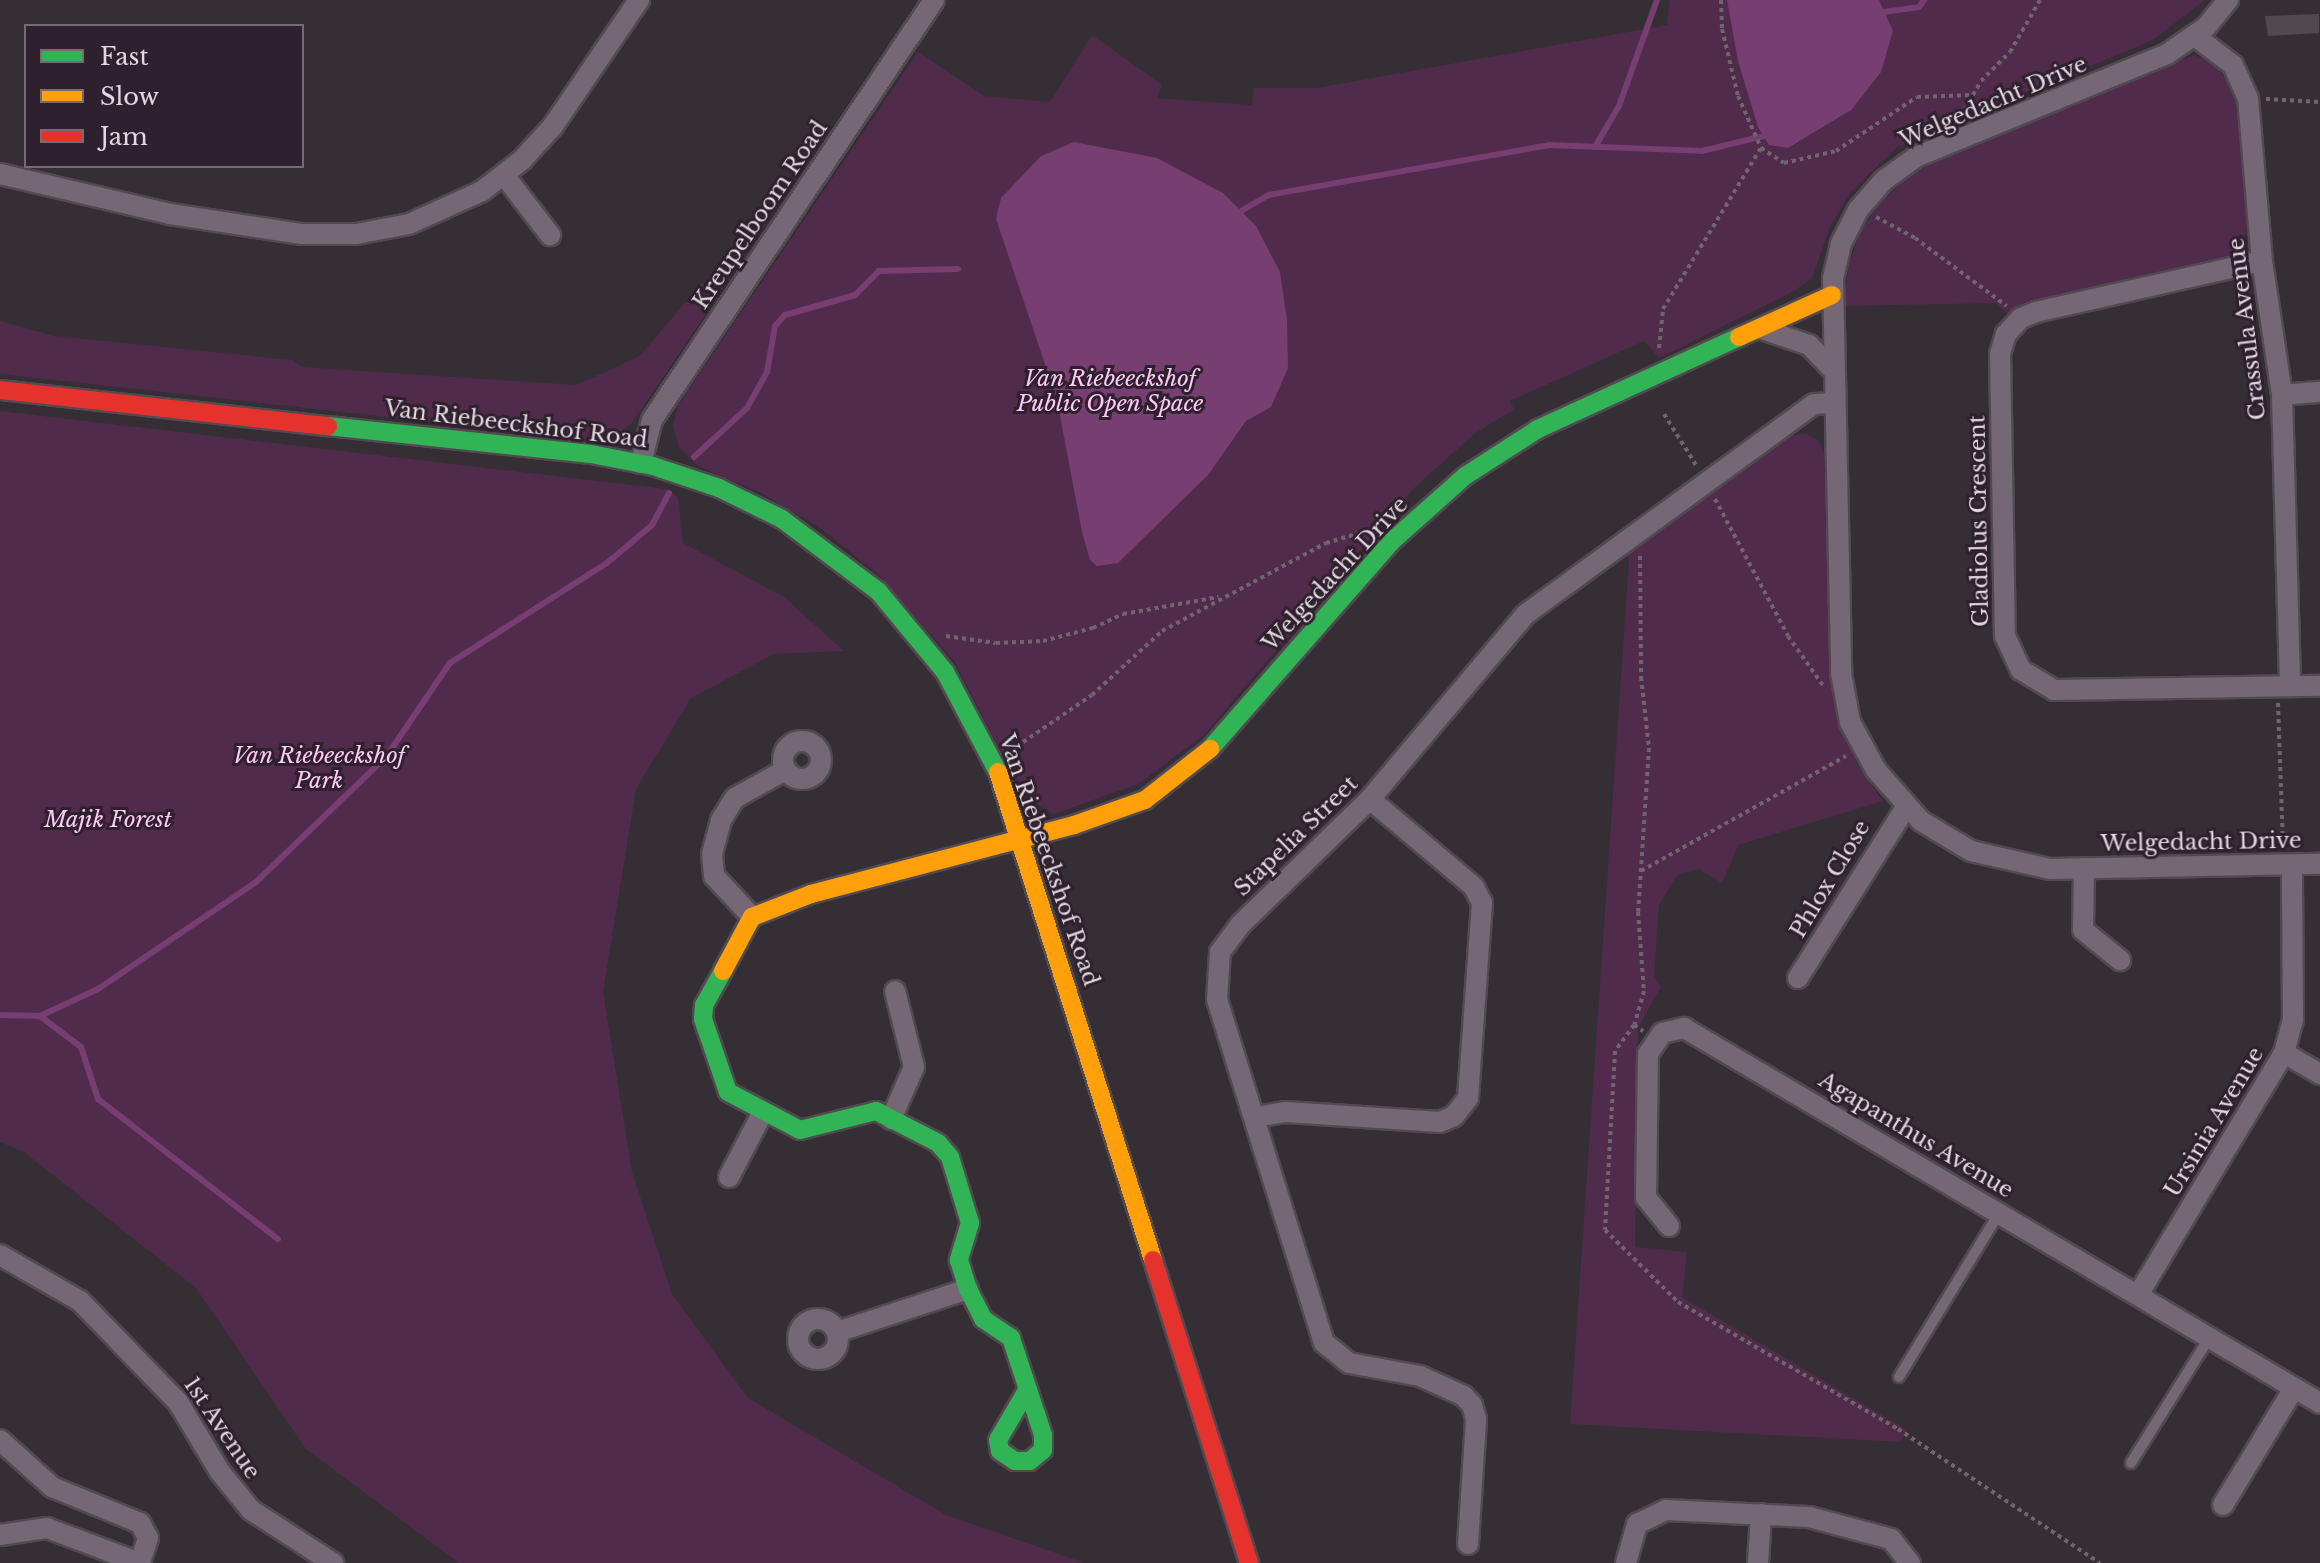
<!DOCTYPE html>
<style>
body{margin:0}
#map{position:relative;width:2320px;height:1563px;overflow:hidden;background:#362e35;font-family:"Libre Baskerville",serif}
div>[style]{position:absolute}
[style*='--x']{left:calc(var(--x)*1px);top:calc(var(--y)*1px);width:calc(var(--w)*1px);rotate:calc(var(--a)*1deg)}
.green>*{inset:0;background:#502b4c}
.water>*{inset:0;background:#773e72}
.stream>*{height:6px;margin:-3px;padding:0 3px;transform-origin:3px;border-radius:3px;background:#773e72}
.building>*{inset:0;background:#504a4f}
.path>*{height:4px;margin-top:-2px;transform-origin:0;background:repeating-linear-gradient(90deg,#70656f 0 4px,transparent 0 8px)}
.roads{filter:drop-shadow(2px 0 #514a50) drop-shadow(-2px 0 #514a50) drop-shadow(0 2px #514a50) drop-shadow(0 -2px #514a50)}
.lane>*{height:10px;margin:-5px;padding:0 5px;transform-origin:5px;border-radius:5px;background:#756774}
.street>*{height:20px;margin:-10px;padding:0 10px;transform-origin:10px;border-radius:10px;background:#756774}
.street>.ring{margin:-10px;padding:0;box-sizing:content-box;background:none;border:20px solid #756774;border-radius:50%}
.fast>*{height:18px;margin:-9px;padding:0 9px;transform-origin:9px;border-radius:9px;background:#30b455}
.slow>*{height:18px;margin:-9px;padding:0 9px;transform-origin:9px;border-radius:9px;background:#ff9f0a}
.jam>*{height:18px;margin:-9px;padding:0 9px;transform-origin:9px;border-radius:9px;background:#e5322d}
span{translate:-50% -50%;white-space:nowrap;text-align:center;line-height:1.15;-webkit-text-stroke:6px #2e212d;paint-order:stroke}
.street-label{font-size:22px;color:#e1d8e0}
.park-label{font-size:22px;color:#fec9f8;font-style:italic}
.legend{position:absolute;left:24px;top:24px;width:280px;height:144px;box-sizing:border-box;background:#2e212d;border:2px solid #766a75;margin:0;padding:10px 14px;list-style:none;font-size:24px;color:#e1d8e0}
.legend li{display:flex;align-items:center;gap:16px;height:40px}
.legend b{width:40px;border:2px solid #766a75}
</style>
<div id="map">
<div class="green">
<div style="clip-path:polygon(1670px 0,2205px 0,2153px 40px,1897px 147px,1850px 193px,1830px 227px,1812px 278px,1794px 291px,1659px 358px,1644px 341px,1510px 401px,1514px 409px,1474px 434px,1411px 491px,1204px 735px,1138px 784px,1054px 814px,1024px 796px,955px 662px,878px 574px,819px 527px,759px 492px,698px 466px,679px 447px,673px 426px,678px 405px,918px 52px,984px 96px,1050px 102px,1092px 35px,1162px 85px,1157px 98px,1252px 105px,1254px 88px,1317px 88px,1667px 25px)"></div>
<div style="clip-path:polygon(2194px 55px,2214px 63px,2235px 93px,2248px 228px,2235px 254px,2058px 295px,2008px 315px,1996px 303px,1844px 306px,1848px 267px,1860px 232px,1880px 203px,1907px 178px,1941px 158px)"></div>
<div style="clip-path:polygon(702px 283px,719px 295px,631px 424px,605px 441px,0 374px,0 321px,54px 336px,292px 360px,302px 367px,576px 385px,640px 356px)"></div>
<div style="clip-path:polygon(0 411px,666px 489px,678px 498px,683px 543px,784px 597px,844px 651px,774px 654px,691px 698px,636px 789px,603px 992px,632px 1172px,672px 1294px,748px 1398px,946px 1515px,1085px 1563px,459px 1563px,306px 1449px,196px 1288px,24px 1152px,0 1142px)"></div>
<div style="clip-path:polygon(1805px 433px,1818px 440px,1824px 453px,1834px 702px,1857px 764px,1883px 801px,1738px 845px,1722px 883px,1699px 869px,1677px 875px,1659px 905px,1654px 976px,1661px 987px,1638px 1028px,1635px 1247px,1687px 1252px,1682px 1297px,1907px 1430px,1900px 1442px,1570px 1424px,1629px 560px,1624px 553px,1784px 437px)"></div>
</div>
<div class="water">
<div style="clip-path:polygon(1727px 0,1879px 0,1893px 31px,1881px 72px,1851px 110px,1788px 148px,1769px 145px,1758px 127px,1738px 61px)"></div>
<div style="clip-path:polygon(1074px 142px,1157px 158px,1223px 193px,1256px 226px,1280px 272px,1287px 320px,1288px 368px,1271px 407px,1246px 421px,1208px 475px,1118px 563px,1097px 566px,1090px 560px,1082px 532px,1057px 400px,996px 219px,1001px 198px,1041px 156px)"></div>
</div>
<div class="stream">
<div style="--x:1884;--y:12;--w:35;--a:-8"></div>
<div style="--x:1919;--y:7;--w:9;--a:-54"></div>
<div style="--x:1595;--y:147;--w:48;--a:-59.7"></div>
<div style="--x:1619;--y:106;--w:113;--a:-70.3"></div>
<div style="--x:1241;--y:211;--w:32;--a:-30"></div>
<div style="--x:1269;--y:195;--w:284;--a:-10.1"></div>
<div style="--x:1549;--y:145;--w:153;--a:2.2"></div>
<div style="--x:1702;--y:151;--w:64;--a:-13.6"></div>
<div style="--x:694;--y:457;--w:72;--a:-42.8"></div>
<div style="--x:747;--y:408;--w:41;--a:-60.9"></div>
<div style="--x:767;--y:372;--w:47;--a:-80.1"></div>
<div style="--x:775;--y:326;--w:15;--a:-48"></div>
<div style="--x:785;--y:315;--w:73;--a:-15.9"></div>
<div style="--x:855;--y:295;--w:34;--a:-45"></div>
<div style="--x:879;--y:271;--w:79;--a:-1.5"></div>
<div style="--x:0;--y:1015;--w:40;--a:1.4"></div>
<div style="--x:40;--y:1016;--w:51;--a:37.1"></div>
<div style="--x:81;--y:1047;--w:55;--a:71.9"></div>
<div style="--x:98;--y:1099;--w:228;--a:37.9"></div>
<div style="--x:40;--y:1016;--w:64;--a:-25"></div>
<div style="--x:98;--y:989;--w:191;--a:-34.1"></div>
<div style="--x:256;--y:882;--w:180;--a:-43.9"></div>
<div style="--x:386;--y:757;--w:114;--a:-55.8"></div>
<div style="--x:450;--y:663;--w:186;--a:-32.5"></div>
<div style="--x:607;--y:563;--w:59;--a:-40.2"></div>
<div style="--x:652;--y:525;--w:36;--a:-62"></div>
</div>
<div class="building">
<div style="clip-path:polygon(2319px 14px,2319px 33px,2268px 36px,2265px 16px)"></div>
</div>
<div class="path">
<div style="--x:1721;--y:0;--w:29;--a:88"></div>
<div style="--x:1722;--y:29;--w:69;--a:76.6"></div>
<div style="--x:1738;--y:96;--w:57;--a:66.1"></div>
<div style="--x:1761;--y:148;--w:27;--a:33"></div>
<div style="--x:1784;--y:163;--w:53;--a:-13"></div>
<div style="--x:1836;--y:151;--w:97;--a:-33.7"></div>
<div style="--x:1917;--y:97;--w:55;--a:-2.1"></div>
<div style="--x:2266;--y:99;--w:54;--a:3.2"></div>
<div style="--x:1961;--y:116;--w:40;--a:-60.3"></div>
<div style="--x:1981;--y:81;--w:41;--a:-45"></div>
<div style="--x:2010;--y:52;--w:60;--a:-60"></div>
<div style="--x:1876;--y:217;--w:44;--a:28.3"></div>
<div style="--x:1915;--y:238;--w:114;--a:36.5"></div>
<div style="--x:1659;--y:348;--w:39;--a:-84"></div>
<div style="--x:1663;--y:309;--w:188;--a:-58.7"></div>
<div style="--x:1664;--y:414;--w:60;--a:57.9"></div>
<div style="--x:1715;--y:499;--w:155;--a:61.9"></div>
<div style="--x:1788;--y:636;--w:62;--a:54.8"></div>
<div style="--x:1640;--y:556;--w:121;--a:89.5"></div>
<div style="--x:1641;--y:677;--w:71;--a:83.6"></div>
<div style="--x:1649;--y:748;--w:164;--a:93.8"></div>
<div style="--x:1638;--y:912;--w:79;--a:85.7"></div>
<div style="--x:1644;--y:991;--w:35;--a:106"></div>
<div style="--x:1634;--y:1025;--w:11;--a:34"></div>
<div style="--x:946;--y:636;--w:50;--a:8"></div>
<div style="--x:996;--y:643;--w:47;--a:-2.4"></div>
<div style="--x:1043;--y:641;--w:52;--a:-14.6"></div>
<div style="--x:1093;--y:628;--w:33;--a:-25"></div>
<div style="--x:1123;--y:614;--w:97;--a:-10.1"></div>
<div style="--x:2278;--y:703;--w:144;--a:88"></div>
<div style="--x:1010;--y:751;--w:99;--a:-34.3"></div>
<div style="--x:1092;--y:695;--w:95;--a:-42.4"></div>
<div style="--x:1162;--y:631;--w:186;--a:-28.2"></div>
<div style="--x:1326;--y:543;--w:49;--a:-16.6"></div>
<div style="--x:1641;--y:871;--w:235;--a:-29.3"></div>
<div style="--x:1634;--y:1025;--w:32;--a:126"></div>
<div style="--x:1615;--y:1051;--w:179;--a:93.2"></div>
<div style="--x:1605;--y:1230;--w:103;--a:44.6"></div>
<div style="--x:1678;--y:1302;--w:254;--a:30"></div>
<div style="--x:1898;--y:1429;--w:242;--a:33.6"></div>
</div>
<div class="roads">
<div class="lane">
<div style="--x:1899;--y:1377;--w:192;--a:-58.6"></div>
<div style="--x:2131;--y:1463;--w:147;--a:-58"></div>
</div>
<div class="street">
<div style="--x:2228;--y:0;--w:35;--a:129"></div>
<div style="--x:2206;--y:27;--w:47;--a:145.3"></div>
<div style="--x:2167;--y:54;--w:271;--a:157.7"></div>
<div style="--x:1916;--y:157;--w:39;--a:144"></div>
<div style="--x:1884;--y:180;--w:40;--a:131"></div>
<div style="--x:1858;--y:210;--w:38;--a:117"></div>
<div style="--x:1841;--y:244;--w:35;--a:103"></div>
<div style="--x:1833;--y:278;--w:395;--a:88.8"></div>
<div style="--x:1841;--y:673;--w:50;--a:79.6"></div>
<div style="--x:1850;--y:722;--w:55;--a:61.6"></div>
<div style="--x:1876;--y:770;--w:68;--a:48.6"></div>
<div style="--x:1921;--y:821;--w:58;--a:31"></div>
<div style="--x:1971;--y:851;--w:81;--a:12.8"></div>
<div style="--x:2050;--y:869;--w:270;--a:-1.1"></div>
<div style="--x:2195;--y:36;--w:48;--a:37.3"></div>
<div style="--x:2233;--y:65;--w:36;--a:66"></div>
<div style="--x:2248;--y:98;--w:164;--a:85.1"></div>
<div style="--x:2262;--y:261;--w:135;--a:81.5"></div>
<div style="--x:2282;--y:395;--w:291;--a:88.4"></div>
<div style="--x:0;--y:174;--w:175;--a:13.2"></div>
<div style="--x:170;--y:214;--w:134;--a:8.6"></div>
<div style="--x:303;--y:234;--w:53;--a:0"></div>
<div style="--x:356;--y:234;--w:54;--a:-10.7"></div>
<div style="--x:409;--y:224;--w:80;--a:-24.3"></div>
<div style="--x:482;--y:191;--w:51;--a:-37.8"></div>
<div style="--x:522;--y:160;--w:46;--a:-47.6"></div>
<div style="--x:553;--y:126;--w:153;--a:-55.7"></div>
<div style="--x:504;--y:175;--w:76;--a:52.5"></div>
<div style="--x:2262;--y:261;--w:232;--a:167.3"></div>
<div style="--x:2036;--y:312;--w:16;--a:158"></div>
<div style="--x:2021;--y:318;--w:22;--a:133"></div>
<div style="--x:2006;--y:334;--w:21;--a:107"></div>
<div style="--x:2000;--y:354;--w:282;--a:89"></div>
<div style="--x:2005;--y:636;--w:38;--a:65"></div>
<div style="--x:2021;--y:670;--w:39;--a:31"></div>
<div style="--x:2054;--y:690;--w:266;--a:-0.9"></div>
<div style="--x:1762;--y:329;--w:50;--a:18.8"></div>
<div style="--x:1809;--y:345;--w:35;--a:46"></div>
<div style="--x:2282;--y:395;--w:38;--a:-5"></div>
<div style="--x:641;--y:463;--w:44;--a:-75.7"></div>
<div style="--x:652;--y:420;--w:506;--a:-56.12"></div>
<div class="ring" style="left:783px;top:741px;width:18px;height:18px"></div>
<div style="--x:2084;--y:868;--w:62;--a:90.9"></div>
<div style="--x:2083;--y:930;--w:48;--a:39"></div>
<div style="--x:752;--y:917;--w:56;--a:-132.8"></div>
<div style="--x:714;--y:876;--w:22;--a:-95"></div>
<div style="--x:712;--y:854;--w:35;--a:-75"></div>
<div style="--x:721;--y:820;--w:26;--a:-58"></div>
<div style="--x:735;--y:798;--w:57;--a:-29.2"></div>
<div style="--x:1798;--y:978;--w:202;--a:-57.7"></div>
<div style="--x:2284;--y:1053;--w:42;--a:30.3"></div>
<div style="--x:1257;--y:1117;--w:29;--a:-10"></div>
<div style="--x:1286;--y:1112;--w:154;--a:3.7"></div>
<div style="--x:1440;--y:1122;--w:15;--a:-23"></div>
<div style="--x:1454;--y:1116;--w:23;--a:-52"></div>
<div style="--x:1468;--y:1098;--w:196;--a:-85.9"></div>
<div style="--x:1482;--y:903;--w:18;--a:-117"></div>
<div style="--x:1474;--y:887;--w:136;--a:-139.8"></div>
<div style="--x:891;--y:1119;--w:57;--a:-66.1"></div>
<div style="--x:914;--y:1067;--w:78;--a:-104"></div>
<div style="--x:729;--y:1177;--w:73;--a:-62.4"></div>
<div style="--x:1669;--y:1226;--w:36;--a:-129"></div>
<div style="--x:1646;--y:1198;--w:144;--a:-89.2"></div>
<div style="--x:1648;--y:1054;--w:25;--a:-56"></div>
<div style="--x:1662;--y:1033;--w:23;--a:-13"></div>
<div style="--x:1684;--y:1028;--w:738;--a:30.52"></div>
<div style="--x:0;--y:1255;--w:92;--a:29.9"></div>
<div style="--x:80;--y:1301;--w:141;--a:45.9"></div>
<div style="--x:178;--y:1402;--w:82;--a:59"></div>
<div style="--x:220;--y:1472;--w:49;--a:50.8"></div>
<div style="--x:251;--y:1510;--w:98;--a:32.9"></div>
<div style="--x:2138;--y:1295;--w:283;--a:-58.9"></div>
<div style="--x:2284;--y:1053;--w:34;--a:-75"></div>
<div style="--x:2293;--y:1020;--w:155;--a:-90.4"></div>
<div class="ring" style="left:798px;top:1319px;width:20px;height:20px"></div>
<div style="--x:837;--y:1332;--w:138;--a:-18.2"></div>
<div style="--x:0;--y:1440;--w:70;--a:42.1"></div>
<div style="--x:52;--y:1487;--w:95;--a:22.2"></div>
<div style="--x:140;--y:1523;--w:17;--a:62"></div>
<div style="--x:148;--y:1538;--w:26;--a:108"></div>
<div style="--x:2223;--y:1505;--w:137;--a:-58.7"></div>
<div style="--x:0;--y:1535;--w:48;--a:-8.5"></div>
<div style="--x:47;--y:1528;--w:99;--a:20.6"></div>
<div style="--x:1468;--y:1544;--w:125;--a:-86.3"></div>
<div style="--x:1476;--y:1419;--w:15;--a:-106"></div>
<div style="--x:1472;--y:1405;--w:12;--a:-132"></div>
<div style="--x:1464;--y:1396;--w:48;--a:-155.6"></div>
<div style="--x:1420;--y:1376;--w:72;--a:-169.6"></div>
<div style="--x:1349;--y:1363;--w:32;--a:-141"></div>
<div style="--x:1324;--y:1343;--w:359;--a:-107.3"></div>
<div style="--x:1217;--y:1000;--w:48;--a:-86.4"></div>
<div style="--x:1220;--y:952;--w:34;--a:-53"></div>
<div style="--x:1240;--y:925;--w:181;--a:-44.1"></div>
<div style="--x:1370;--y:799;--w:242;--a:-49.9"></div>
<div style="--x:1526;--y:614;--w:356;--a:-36.1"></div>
<div style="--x:1814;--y:404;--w:20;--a:-3"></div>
<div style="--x:1626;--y:1563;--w:41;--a:-74.2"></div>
<div style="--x:1637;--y:1524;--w:32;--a:-26"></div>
<div style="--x:1666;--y:1510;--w:143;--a:2.8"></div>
<div style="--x:1809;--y:1517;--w:85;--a:15"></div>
<div style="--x:1891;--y:1539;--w:31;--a:52"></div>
<div style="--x:1758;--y:1563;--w:49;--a:-86.5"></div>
</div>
<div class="fast">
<div style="--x:328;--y:426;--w:264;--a:6.1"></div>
<div style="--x:591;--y:454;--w:63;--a:11"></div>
<div style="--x:653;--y:466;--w:70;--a:18.4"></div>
<div style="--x:719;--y:488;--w:70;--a:26.2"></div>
<div style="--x:782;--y:519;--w:120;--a:36.9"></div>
<div style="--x:878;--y:591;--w:105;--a:50.4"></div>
<div style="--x:945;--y:672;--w:113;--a:62.1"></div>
<div style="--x:1210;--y:749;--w:275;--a:-48.8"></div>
<div style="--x:1391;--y:542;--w:99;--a:-41.7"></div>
<div style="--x:1465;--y:476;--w:87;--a:-32.8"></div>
<div style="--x:1538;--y:429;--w:221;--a:-24.6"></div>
<div style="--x:723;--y:971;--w:39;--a:119"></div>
<div style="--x:704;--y:1005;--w:14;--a:94"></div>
<div style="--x:703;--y:1019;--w:77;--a:71.1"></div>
<div style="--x:728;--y:1092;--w:81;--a:27.8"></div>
<div style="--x:800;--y:1130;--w:78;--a:-14"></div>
<div style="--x:876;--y:1111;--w:70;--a:27.3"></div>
<div style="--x:938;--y:1143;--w:18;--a:49"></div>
<div style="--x:950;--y:1157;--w:69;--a:73.1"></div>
<div style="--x:970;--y:1223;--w:39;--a:107"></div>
<div style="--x:959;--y:1260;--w:30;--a:73"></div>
<div style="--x:968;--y:1289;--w:34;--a:63"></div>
<div style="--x:983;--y:1319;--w:34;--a:34"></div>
<div style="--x:1011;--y:1338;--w:102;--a:71.7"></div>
<div style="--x:1043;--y:1435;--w:15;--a:90"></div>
<div style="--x:1043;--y:1450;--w:17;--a:140"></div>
<div style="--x:1030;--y:1461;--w:15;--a:180"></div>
<div style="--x:1015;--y:1461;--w:18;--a:-146"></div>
<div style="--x:1000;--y:1451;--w:11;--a:-100"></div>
<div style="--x:998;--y:1440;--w:56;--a:-59.7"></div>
</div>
<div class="slow">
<div style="--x:1739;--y:337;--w:102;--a:-24.3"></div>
<div style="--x:998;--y:772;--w:512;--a:72.38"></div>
<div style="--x:723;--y:971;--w:61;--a:-61.8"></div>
<div style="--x:752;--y:917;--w:63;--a:-21.3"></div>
<div style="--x:811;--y:894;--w:272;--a:-14.7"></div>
<div style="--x:1074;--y:825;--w:75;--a:-19.4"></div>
<div style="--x:1145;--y:800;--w:83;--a:-38.1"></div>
</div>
<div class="jam">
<div style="--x:0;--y:390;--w:330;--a:6.3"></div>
<div style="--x:1153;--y:1260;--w:318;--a:72.4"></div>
</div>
</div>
<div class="street-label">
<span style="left:1993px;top:102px;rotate:-23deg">Welgedacht Drive</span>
<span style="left:760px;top:215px;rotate:-56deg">Kreupelboom Road</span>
<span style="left:2247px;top:329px;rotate:-97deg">Crassula Avenue</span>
<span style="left:516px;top:424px;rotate:7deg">Van Riebeeckshof Road</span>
<span style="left:1979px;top:521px;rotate:-91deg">Gladiolus Crescent</span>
<span style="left:1335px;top:574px;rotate:-47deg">Welgedacht Drive</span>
<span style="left:1296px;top:836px;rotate:-44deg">Stapelia Street</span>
<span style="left:2201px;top:842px;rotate:-1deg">Welgedacht Drive</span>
<span style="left:1049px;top:860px;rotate:71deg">Van Riebeeckshof Road</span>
<span style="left:1830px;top:879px;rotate:-59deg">Phlox Close</span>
<span style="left:2214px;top:1122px;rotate:-59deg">Ursinia Avenue</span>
<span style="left:1916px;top:1135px;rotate:31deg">Agapanthus Avenue</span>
<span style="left:222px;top:1428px;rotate:56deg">1st Avenue</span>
</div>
<div class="park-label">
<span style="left:1110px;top:391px">Van Riebeeckshof<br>Public Open Space</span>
<span style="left:319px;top:768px">Van Riebeeckshof<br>Park</span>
<span style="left:108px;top:820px">Majik Forest</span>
</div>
<ul class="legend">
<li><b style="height:10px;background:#30b455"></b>Fast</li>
<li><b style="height:10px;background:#ff9f0a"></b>Slow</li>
<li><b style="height:10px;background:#e5322d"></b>Jam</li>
</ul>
</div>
